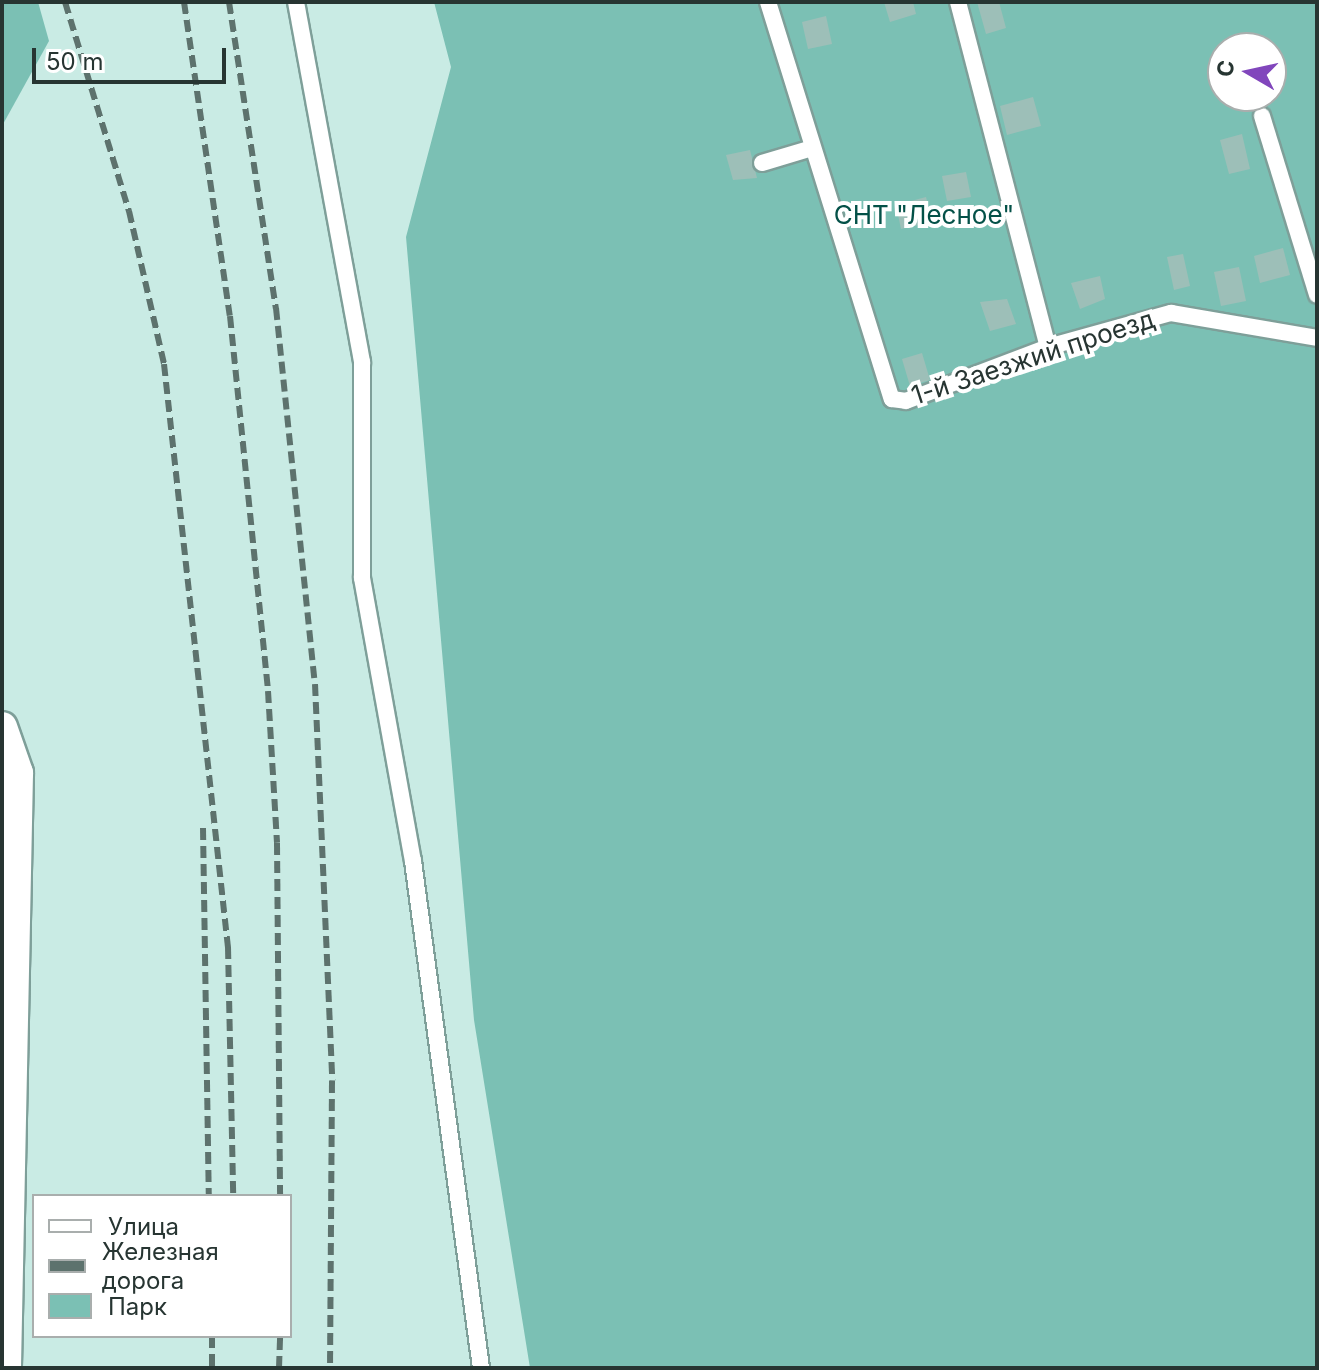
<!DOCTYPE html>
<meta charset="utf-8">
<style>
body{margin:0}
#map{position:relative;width:1319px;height:1370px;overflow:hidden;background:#c9ebe4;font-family:Inter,sans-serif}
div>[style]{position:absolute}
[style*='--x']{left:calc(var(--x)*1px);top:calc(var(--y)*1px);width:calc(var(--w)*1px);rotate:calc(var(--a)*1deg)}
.green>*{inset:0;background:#7bc0b4}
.building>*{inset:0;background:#9dbfb8}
.roads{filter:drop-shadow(2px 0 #7e9f99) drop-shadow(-2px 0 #7e9f99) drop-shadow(0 2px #7e9f99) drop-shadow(0 -2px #7e9f99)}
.lane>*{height:16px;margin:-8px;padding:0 8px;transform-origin:8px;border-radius:8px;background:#fff}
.street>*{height:30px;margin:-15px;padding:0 15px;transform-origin:15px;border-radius:15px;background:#fff}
.rail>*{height:6px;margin-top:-3px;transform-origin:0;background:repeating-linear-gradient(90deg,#5d726d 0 12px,transparent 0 18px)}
span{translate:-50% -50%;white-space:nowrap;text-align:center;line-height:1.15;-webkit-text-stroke:8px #fff;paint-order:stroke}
.park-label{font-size:26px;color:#045148}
.street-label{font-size:26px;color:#273532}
.frame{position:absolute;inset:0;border:4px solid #273532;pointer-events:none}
.legend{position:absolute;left:32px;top:1194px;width:260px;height:144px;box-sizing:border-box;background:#fff;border:2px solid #a9aead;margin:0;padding:10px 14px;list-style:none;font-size:24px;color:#273532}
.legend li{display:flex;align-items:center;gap:16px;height:40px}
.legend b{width:40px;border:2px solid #a9aead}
.north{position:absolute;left:1207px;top:32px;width:80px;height:80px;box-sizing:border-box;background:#fff;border:2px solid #a9aead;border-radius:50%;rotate:279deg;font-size:22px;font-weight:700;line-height:32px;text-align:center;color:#273532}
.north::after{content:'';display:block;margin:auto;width:28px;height:36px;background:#8146bc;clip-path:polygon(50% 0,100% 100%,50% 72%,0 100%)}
.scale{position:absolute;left:32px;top:48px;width:194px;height:36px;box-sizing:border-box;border:4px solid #273532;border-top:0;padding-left:10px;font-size:24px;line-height:28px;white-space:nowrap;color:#273532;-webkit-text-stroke:6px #fff;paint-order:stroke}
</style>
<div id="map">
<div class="green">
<div style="clip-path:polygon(2px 2px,38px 2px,49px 41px,2px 126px)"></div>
<div style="clip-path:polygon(evenodd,434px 2px,1317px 2px,1317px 1368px,530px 1368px,474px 1020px,406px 237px,451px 67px,434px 2px,1223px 48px,1271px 48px,1271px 96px,1223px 96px,1223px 48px)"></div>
</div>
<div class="building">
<div style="clip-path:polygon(884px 2px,913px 2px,916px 14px,890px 22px)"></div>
<div style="clip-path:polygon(977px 2px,999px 2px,1006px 28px,986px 34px)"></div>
<div style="clip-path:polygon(826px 16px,832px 44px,808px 49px,802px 22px)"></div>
<div style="clip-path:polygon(1033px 97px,1041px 126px,1007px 135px,1000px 106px)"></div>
<div style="clip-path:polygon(1242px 134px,1250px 169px,1229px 174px,1220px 140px)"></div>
<div style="clip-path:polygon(750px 150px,757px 178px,733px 180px,726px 155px)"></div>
<div style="clip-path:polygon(966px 172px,971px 197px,947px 201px,942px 176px)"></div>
<div style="clip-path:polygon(926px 197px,932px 222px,901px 229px,896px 205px)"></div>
<div style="clip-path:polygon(1283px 248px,1290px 275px,1260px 283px,1254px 256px)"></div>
<div style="clip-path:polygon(1183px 254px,1190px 286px,1174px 290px,1167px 257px)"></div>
<div style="clip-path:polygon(1239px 267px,1246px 301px,1221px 306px,1214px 272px)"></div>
<div style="clip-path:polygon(1100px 276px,1105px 299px,1080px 309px,1071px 283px)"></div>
<div style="clip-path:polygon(1007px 299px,1016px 324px,990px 331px,980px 302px)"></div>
<div style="clip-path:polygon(922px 353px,930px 380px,910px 386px,902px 359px)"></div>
</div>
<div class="roads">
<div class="lane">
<div style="--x:296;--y:2;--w:366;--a:79.6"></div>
<div style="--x:362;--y:362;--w:216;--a:90"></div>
<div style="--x:362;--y:578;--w:288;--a:79.8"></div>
<div style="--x:413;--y:861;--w:512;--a:82.36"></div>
<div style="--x:768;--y:2;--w:416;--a:72.7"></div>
<div style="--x:892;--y:399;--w:14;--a:8"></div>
<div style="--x:906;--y:401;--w:152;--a:-20.8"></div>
<div style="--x:1048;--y:347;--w:128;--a:-15.5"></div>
<div style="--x:1171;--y:313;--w:148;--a:9.7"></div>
<div style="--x:958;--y:2;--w:357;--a:75.4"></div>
<div style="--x:1262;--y:116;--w:187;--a:72.9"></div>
<div style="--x:762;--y:163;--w:52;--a:-16.7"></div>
</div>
<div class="street">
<div style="--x:2;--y:727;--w:49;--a:70.8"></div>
<div style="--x:18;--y:773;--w:595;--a:91.16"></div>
</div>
</div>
<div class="rail">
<div style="--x:65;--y:2;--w:219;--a:73"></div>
<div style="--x:129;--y:211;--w:157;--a:77.1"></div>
<div style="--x:164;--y:364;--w:587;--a:83.74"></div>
<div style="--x:228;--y:947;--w:249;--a:88.8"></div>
<div style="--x:184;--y:2;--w:317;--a:81.7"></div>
<div style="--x:230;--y:316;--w:377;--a:84.2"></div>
<div style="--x:268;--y:691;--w:152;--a:86.6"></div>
<div style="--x:277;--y:843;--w:353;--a:89.5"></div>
<div style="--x:229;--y:2;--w:310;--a:81.3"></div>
<div style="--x:276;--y:308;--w:378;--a:84.1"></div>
<div style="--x:315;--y:684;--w:397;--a:87.5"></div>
<div style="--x:332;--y:1081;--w:287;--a:90.4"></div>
<div style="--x:203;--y:828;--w:368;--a:89.1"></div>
<div style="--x:212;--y:1336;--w:32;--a:90"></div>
<div style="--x:279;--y:1368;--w:32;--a:-88"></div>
</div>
<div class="park-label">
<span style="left:924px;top:215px">СНТ "Лесное"</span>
</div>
<div class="street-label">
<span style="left:1033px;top:357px;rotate:-18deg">1-й Заезжий проезд</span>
</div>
<div class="frame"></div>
<ul class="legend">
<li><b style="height:10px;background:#fff"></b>Улица</li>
<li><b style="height:10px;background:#5d726d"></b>Железная дорога</li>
<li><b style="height:22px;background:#7bc0b4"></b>Парк</li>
</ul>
<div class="north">С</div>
<div class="scale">50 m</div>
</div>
